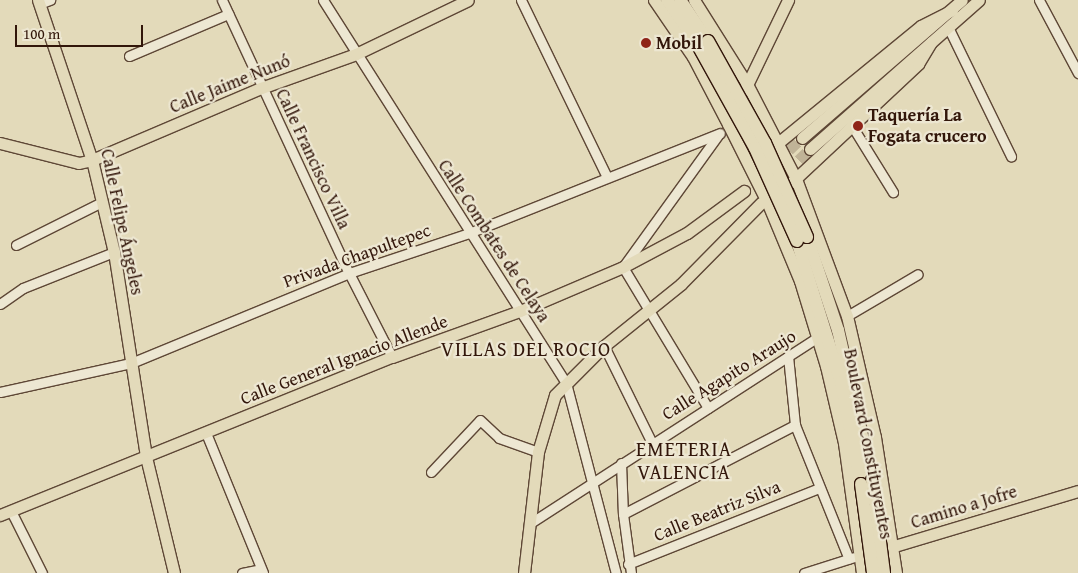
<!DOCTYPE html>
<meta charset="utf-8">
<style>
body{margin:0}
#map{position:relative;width:1078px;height:573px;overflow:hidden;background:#e3daba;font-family:"Gentium Book Plus",serif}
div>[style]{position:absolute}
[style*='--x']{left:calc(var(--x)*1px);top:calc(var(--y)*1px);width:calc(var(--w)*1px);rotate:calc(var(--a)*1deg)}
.major-tunnel>*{height:11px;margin-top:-5.5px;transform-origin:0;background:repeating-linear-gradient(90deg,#c0b397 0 11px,transparent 0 16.5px)}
.roads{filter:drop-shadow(1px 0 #5e4736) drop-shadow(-1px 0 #5e4736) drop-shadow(0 1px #5e4736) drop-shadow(0 -1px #5e4736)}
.minor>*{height:9px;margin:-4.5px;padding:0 4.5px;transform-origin:4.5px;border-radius:4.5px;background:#ede7d2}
.major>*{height:11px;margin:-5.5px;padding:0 5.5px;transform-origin:5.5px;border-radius:5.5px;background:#e3daba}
.highway>*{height:12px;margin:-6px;padding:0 6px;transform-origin:6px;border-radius:6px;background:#e3daba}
.bridges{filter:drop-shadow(1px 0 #32160a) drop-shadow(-1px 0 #32160a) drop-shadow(0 1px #32160a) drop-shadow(0 -1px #32160a)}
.highway-bridge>*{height:12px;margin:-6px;padding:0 6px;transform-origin:6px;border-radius:6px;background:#e3daba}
.dots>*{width:14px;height:14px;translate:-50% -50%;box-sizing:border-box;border:2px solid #ede7d2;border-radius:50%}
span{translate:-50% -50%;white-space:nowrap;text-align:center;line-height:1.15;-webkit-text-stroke:4.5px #ede7d2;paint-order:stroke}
.poi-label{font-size:18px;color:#32160a;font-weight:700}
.left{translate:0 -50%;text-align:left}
.street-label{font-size:18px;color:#32160a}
.quarter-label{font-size:20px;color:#32160a;letter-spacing:1px}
.scale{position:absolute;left:15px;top:25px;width:128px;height:22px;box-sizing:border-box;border:2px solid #32160a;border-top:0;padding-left:6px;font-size:15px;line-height:18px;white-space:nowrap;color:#32160a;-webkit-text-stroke:4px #ede7d2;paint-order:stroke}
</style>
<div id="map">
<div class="major-tunnel">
<div style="--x:777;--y:161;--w:34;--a:-43"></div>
<div style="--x:775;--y:183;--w:49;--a:-44.2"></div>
</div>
<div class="roads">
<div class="minor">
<div style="--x:222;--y:0;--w:301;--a:65.1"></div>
<div style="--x:349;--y:273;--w:94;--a:62.9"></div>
<div style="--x:323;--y:0;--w:454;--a:57.6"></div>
<div style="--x:566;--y:383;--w:196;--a:75.3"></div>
<div style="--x:521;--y:0;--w:197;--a:64.1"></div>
<div style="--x:1039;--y:0;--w:83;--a:61.9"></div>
<div style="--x:39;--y:4;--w:12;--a:-20"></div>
<div style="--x:948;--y:27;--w:144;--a:64"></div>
<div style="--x:129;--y:56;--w:108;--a:-23"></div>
<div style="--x:852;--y:126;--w:78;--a:58.2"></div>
<div style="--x:16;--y:245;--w:96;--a:-26.6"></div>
<div style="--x:0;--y:304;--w:28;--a:-35"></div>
<div style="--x:23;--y:288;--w:98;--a:-21.6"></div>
<div style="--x:847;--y:316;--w:82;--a:-30.6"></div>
<div style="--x:604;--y:346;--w:108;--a:63.7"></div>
<div style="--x:788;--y:356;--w:69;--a:84.2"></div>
<div style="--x:795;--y:425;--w:144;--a:68.1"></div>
<div style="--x:0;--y:392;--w:134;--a:-12.5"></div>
<div style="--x:131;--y:363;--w:236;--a:-22.4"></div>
<div style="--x:349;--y:273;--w:126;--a:-18.4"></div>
<div style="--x:469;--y:233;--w:270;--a:-21.7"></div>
<div style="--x:708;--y:408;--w:165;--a:-121.1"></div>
<div style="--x:623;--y:267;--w:164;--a:-54.2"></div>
<div style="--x:206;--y:433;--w:151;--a:67.8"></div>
<div style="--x:621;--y:463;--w:51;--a:87.8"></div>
<div style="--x:623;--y:514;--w:60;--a:82.3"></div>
<div style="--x:431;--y:472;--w:71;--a:-46.7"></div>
<div style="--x:480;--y:420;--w:26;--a:43"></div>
<div style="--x:499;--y:438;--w:41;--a:19.7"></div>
<div style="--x:11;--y:511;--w:69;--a:63.4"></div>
<div style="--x:623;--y:514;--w:194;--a:-27.4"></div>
<div style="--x:532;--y:522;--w:341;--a:-32.9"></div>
<div style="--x:628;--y:564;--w:206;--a:-21.7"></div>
<div style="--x:242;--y:573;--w:19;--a:-12"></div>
<div style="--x:804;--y:573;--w:52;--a:-17.7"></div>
</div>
<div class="major">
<div style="--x:38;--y:0;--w:169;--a:71.4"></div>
<div style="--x:92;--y:160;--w:95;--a:76.6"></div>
<div style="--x:114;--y:252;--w:207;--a:81.1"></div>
<div style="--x:146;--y:457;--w:119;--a:76.4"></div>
<div style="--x:654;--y:0;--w:69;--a:55.6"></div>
<div style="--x:693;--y:57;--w:76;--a:62.4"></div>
<div style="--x:728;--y:124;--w:89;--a:63.4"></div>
<div style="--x:768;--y:204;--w:83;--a:67.4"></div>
<div style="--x:800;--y:281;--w:89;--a:73"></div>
<div style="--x:826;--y:366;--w:79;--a:76.8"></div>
<div style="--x:844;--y:443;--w:131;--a:82.1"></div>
<div style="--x:694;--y:0;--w:99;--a:57.8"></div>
<div style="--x:747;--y:84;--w:107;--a:62.7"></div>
<div style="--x:796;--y:179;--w:146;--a:69.6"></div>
<div style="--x:847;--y:316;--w:124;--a:77"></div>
<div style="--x:875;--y:437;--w:138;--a:81.2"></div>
<div style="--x:745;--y:89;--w:99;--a:-64.2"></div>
<div style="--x:802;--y:138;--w:211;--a:-40.8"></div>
<div style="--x:0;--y:143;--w:81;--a:14.2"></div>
<div style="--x:79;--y:163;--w:13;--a:-13"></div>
<div style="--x:92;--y:160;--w:184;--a:-23.1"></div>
<div style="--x:261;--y:88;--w:101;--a:-19.7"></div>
<div style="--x:356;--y:54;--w:124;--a:-25.7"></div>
<div style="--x:773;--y:147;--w:191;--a:-39.3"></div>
<div style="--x:921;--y:26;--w:35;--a:-27"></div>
<div style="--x:810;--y:149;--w:225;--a:-41.4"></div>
<div style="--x:792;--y:182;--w:173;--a:-43.1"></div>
<div style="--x:918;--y:64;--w:26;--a:-59"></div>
<div style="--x:0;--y:515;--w:423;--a:-22"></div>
<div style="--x:392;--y:357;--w:136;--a:-19.8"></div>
<div style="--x:520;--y:311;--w:112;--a:-23.1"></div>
<div style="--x:623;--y:267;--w:72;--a:-28"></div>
<div style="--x:687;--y:233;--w:71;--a:-36.4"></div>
<div style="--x:888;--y:548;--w:198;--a:-16.7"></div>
<div style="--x:524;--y:573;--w:122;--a:-83.4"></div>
<div style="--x:538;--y:452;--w:59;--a:-73.4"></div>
<div style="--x:555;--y:395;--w:69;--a:-45"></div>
<div style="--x:604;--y:346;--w:99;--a:-38.8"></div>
<div style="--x:681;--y:284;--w:114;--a:-45.4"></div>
</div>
<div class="highway">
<div style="--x:667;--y:0;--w:57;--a:55.8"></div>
<div style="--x:680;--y:0;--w:50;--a:55.7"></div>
<div style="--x:807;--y:237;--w:98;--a:71.6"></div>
<div style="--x:838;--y:330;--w:154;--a:77.2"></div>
<div style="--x:797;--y:241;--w:148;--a:72.7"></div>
<div style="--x:841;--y:382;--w:104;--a:78.9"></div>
</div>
</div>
<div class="bridges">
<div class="highway-bridge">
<div style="--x:708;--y:41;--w:117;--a:60.8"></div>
<div style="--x:765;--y:143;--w:103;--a:65.9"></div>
<div style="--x:699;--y:47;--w:115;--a:61"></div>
<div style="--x:755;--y:148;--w:102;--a:65.7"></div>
<div style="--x:872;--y:480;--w:94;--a:82.6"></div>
<div style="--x:861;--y:484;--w:90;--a:82.3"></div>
</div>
</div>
<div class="dots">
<div style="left:646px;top:43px;background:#8f2418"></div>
<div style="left:858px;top:126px;background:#8f2418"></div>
</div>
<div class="poi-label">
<span class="left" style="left:656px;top:43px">Mobil</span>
<span class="left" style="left:868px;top:126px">Taquería La<br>Fogata crucero</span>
</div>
<div class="street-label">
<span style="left:230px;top:84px;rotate:-22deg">Calle Jaime Nunó</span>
<span style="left:313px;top:159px;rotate:65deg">Calle Francisco Villa</span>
<span style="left:122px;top:222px;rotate:78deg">Calle Felipe Ángeles</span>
<span style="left:494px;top:241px;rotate:57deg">Calle Combates de Celaya</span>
<span style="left:357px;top:256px;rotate:-20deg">Privada Chapultepec</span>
<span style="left:344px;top:360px;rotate:-21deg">Calle General Ignacio Allende</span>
<span style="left:729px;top:375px;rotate:-32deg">Calle Agapito Araujo</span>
<span style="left:868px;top:444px;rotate:79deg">Boulevard Constituyentes</span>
<span style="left:964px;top:507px;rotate:-17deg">Camino a Jofre</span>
<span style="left:717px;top:511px;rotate:-22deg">Calle Beatriz Silva</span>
</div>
<div class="quarter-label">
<span style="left:526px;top:348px">VILLAS DEL ROCIO</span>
<span style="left:684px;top:460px">EMETERIA<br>VALENCIA</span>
</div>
<div class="scale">100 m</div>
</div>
